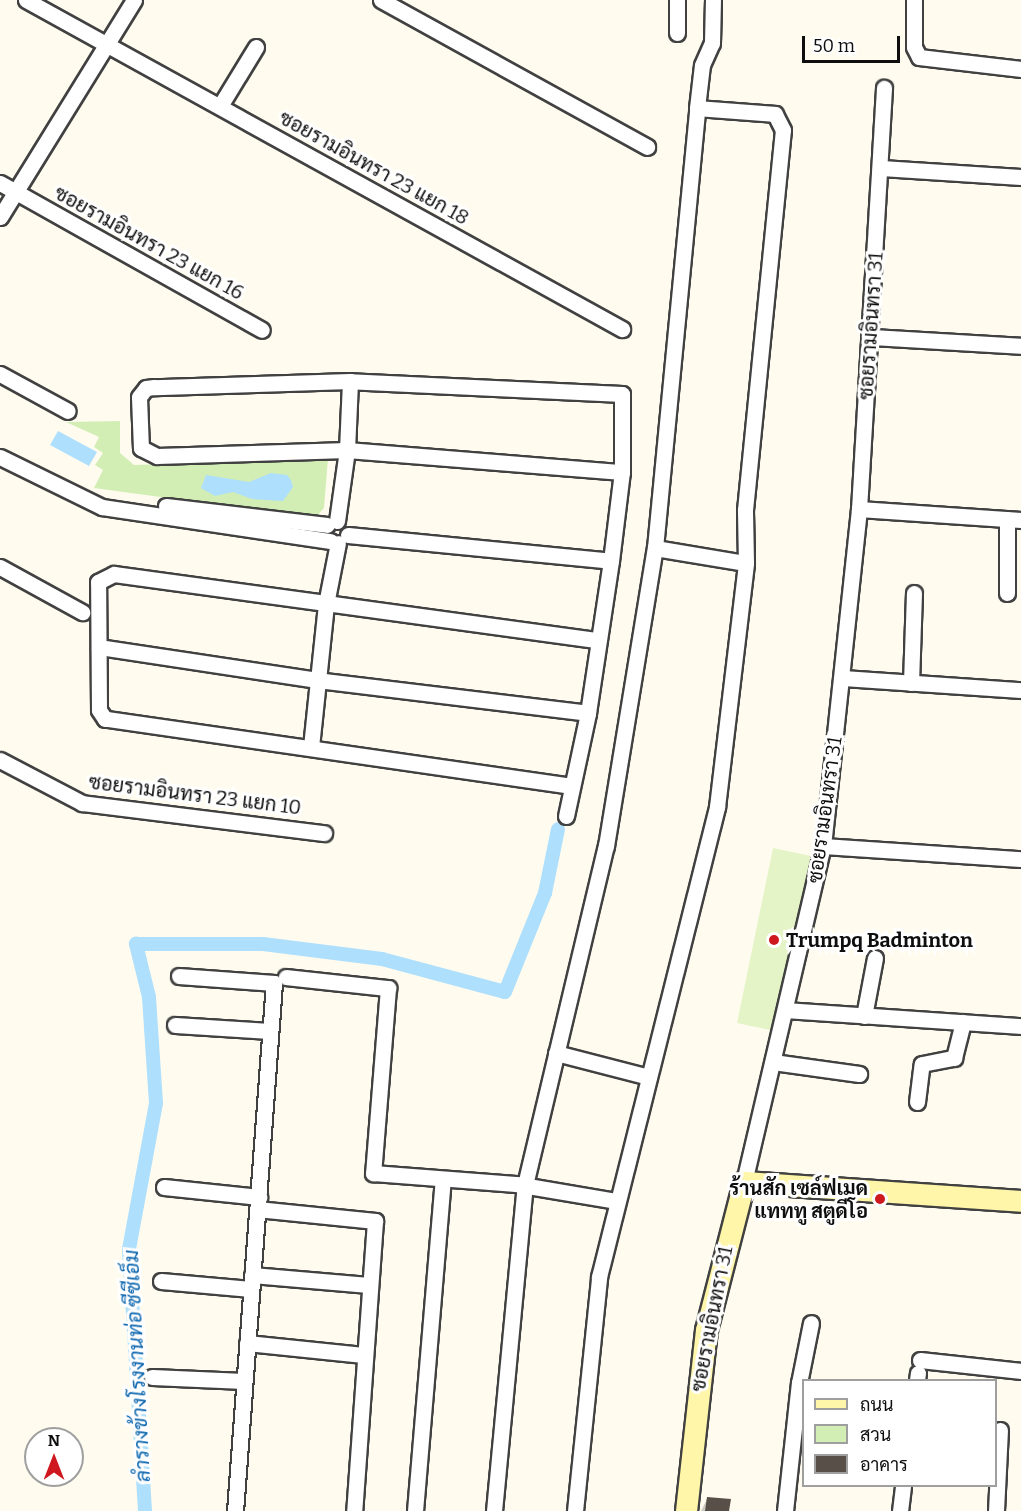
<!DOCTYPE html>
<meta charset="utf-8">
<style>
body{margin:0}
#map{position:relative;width:1021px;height:1511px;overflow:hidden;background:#fffcef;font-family:Bitter,Sarabun,serif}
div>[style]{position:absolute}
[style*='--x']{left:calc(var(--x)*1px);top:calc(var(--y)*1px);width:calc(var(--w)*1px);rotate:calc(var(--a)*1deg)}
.green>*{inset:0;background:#d2eeb4}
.pitch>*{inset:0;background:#e4f4c7}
.water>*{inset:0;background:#aedffd}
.shadow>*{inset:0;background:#0003}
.canal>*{height:14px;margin:-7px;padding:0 7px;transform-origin:7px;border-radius:7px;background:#aedffd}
.building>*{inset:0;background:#584f49}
.roads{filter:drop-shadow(2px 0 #414141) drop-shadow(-2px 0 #414141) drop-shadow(0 2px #414141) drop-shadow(0 -2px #414141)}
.street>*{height:15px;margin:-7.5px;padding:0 7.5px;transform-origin:7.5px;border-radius:7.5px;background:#fff}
.secondary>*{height:21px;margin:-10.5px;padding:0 10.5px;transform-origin:10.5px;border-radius:10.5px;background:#fff6aa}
.dots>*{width:16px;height:16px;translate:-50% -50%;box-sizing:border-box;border:3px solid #fff;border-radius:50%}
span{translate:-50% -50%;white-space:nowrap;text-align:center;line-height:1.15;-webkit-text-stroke:6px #fff;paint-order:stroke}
.street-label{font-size:20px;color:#0e0e0e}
.poi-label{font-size:20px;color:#0e0e0e;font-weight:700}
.left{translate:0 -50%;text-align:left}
.right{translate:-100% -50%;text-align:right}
.water-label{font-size:21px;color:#0a65ae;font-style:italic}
.legend{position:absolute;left:802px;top:1379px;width:195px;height:108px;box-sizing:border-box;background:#fff;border:2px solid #9f9f9f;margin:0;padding:8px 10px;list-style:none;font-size:18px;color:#0e0e0e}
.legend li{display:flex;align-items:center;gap:12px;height:30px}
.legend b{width:30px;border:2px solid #9f9f9f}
.north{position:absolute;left:24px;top:1427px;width:60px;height:60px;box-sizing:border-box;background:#fff;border:2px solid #9f9f9f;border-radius:50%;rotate:0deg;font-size:16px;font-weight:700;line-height:24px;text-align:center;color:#0e0e0e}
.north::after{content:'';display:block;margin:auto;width:21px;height:27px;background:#ce171e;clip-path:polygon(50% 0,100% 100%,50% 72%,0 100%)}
.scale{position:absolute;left:802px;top:36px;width:98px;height:27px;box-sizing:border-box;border:3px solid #0e0e0e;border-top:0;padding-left:8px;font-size:18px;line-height:21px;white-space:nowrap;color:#0e0e0e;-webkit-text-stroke:4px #fff;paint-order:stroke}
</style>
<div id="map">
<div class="green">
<div style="clip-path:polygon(120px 421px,120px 453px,134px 465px,328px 458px,324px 508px,315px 518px,94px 488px,103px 470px,95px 465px,103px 453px,94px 447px,99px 437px,66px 422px)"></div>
</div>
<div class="pitch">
<div style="clip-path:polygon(773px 848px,811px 856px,775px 1031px,737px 1023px)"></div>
</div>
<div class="water">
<div style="clip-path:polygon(58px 431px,97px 452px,89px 466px,50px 445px)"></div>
<div style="clip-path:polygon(271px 473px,287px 475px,291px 480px,293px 487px,283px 501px,252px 499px,233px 492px,215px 496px,201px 488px,206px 475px,249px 482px)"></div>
</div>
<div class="shadow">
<div style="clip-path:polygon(707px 1499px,727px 1511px,701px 1511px)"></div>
</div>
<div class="canal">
<div style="--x:145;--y:1511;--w:262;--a:-93.5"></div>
<div style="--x:129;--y:1249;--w:148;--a:-79.5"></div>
<div style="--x:156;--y:1103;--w:106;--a:-93.8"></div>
<div style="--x:149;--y:997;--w:55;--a:-103.8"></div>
<div style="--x:136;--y:944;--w:127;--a:0"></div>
<div style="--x:263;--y:944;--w:120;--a:7.2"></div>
<div style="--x:382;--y:959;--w:127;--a:15"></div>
<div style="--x:505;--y:992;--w:107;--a:-68"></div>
<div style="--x:545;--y:893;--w:65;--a:-78.5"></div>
</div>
<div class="building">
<div style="clip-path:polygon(707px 1497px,731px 1499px,729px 1511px,705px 1511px)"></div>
</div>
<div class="roads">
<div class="street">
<div style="--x:26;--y:0;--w:681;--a:28.9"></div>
<div style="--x:381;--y:0;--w:304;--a:28.9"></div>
<div style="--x:677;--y:0;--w:33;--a:90"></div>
<div style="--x:914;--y:0;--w:47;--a:90"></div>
<div style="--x:914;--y:47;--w:11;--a:63"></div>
<div style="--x:919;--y:57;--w:103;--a:6.7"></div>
<div style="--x:220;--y:106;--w:69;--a:-58.6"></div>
<div style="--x:881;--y:168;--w:140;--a:3.7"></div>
<div style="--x:0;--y:183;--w:300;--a:29.3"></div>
<div style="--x:0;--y:217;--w:255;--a:-58.3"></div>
<div style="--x:871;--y:337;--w:150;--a:3.4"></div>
<div style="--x:0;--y:374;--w:77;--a:28.6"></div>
<div style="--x:0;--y:457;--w:114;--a:26.1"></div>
<div style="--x:102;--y:507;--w:231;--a:8.5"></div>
<div style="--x:166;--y:506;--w:162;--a:6.7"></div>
<div style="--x:859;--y:509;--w:162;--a:3.9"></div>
<div style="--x:337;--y:521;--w:72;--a:-82"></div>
<div style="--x:347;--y:450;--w:69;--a:-87.5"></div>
<div style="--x:348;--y:535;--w:264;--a:5.6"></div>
<div style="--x:655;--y:548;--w:92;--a:9.4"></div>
<div style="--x:0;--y:567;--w:94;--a:28.8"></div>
<div style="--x:1007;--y:593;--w:74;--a:-90"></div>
<div style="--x:99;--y:647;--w:220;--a:8.6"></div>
<div style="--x:317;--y:680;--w:273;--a:6.9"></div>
<div style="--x:843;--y:678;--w:178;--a:3.9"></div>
<div style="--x:911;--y:683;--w:90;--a:-88.1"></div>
<div style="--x:311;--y:747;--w:144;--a:-84"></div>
<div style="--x:326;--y:604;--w:62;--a:-78.9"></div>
<div style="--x:0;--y:760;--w:93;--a:27.7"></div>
<div style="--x:82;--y:803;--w:244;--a:7.1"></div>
<div style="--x:572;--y:786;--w:472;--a:-171.8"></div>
<div style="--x:105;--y:719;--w:11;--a:-124"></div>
<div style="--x:99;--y:710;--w:128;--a:-90.4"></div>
<div style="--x:98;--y:582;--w:18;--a:-27"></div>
<div style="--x:114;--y:574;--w:488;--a:7.8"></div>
<div style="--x:566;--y:816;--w:105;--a:-77.9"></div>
<div style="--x:588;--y:713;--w:154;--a:-81.4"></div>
<div style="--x:611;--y:561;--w:90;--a:-83"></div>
<div style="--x:622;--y:472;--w:78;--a:-90"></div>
<div style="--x:622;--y:394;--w:272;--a:-177.3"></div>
<div style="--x:350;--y:381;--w:196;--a:178.2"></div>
<div style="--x:154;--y:387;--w:8;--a:173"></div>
<div style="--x:146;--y:388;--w:11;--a:128"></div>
<div style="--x:139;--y:397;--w:51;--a:87.8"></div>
<div style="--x:141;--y:448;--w:18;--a:27"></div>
<div style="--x:157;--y:456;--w:190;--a:-1.8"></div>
<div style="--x:347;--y:450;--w:276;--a:4.6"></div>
<div style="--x:823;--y:846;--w:198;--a:3.8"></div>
<div style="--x:179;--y:976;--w:95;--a:4.2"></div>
<div style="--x:274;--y:983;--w:529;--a:94.22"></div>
<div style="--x:286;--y:977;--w:103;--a:6.2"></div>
<div style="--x:388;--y:988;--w:186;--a:94.6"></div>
<div style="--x:373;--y:1173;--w:143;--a:4.4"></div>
<div style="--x:516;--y:1184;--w:101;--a:9.6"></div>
<div style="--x:785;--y:1010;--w:237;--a:3.9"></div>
<div style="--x:864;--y:1016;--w:59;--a:-79.3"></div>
<div style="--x:175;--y:1025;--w:95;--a:3.6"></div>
<div style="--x:556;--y:1053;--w:96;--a:14.5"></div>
<div style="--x:773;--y:1062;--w:87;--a:7.9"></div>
<div style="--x:917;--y:1102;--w:38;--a:-83"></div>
<div style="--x:922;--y:1064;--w:33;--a:-11"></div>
<div style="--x:954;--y:1058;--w:37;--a:-76"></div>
<div style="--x:744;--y:1182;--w:345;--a:-76.8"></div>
<div style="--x:823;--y:846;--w:339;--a:-83.9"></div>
<div style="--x:859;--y:509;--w:422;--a:-86.6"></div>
<div style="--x:164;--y:1187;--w:96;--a:6"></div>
<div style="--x:257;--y:1209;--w:119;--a:5.8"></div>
<div style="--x:375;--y:1221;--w:291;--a:94.1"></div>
<div style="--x:252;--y:1275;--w:117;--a:4.9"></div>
<div style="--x:161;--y:1281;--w:90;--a:5.1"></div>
<div style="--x:247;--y:1343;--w:117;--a:5.9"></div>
<div style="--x:920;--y:1360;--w:102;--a:6.2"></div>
<div style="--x:152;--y:1377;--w:92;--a:2.5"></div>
<div style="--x:917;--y:1380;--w:7;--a:-82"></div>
<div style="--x:415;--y:1511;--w:333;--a:-85.2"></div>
<div style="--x:494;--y:1511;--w:327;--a:-84.6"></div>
<div style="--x:525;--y:1185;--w:349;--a:-76.6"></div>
<div style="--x:606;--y:846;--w:302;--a:-80.7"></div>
<div style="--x:655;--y:548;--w:442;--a:-84.5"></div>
<div style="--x:697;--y:108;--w:43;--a:-83.4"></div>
<div style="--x:702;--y:65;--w:24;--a:-66"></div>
<div style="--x:712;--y:43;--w:43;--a:-88.7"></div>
<div style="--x:575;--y:1511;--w:235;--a:-84.1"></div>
<div style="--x:599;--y:1277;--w:485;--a:-75.9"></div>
<div style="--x:717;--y:807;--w:246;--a:-83.2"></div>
<div style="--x:746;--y:563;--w:53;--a:-91.1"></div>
<div style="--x:745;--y:510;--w:382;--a:-84.3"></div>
<div style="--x:783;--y:130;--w:18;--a:-117"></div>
<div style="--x:775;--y:114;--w:78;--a:-175.6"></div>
<div style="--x:785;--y:1511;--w:129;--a:-83.8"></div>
<div style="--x:799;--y:1383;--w:61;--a:-78.7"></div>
<div style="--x:900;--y:1511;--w:25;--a:-83"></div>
<div style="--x:996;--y:1511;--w:81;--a:-87.2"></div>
</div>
<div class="secondary">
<div style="--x:686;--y:1511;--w:182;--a:-83.7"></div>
<div style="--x:706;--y:1330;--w:153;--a:-75.6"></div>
<div style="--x:744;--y:1182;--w:278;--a:3.9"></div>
</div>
</div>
<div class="dots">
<div style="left:774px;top:940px;background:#ce171e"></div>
<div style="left:880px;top:1199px;background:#ce171e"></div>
</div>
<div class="street-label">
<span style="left:374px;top:168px;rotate:29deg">ซอยรามอินทรา 23 แยก 18</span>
<span style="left:149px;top:243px;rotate:29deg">ซอยรามอินทรา 23 แยก 16</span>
<span style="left:871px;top:326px;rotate:-86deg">ซอยรามอินทรา 31</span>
<span style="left:195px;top:795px;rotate:7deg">ซอยรามอินทรา 23 แยก 10</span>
<span style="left:825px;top:810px;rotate:-82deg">ซอยรามอินทรา 31</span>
<span style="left:712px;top:1319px;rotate:-79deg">ซอยรามอินทรา 31</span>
</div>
<div class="poi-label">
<span class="left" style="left:786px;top:940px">Trumpq Badminton</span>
<span class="right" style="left:868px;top:1200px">ร้านสัก เซล์ฟเมด<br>แทททู สตูดีโอ</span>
</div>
<div class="water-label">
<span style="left:137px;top:1366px;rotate:-93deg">ลำรางข้างโรงงานท่อ ซีซีเอ็ม</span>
</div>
<ul class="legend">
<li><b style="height:8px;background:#fff6aa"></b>ถนน</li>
<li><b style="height:16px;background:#d2eeb4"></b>สวน</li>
<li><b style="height:16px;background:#584f49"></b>อาคาร</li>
</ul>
<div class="north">N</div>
<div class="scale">50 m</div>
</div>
